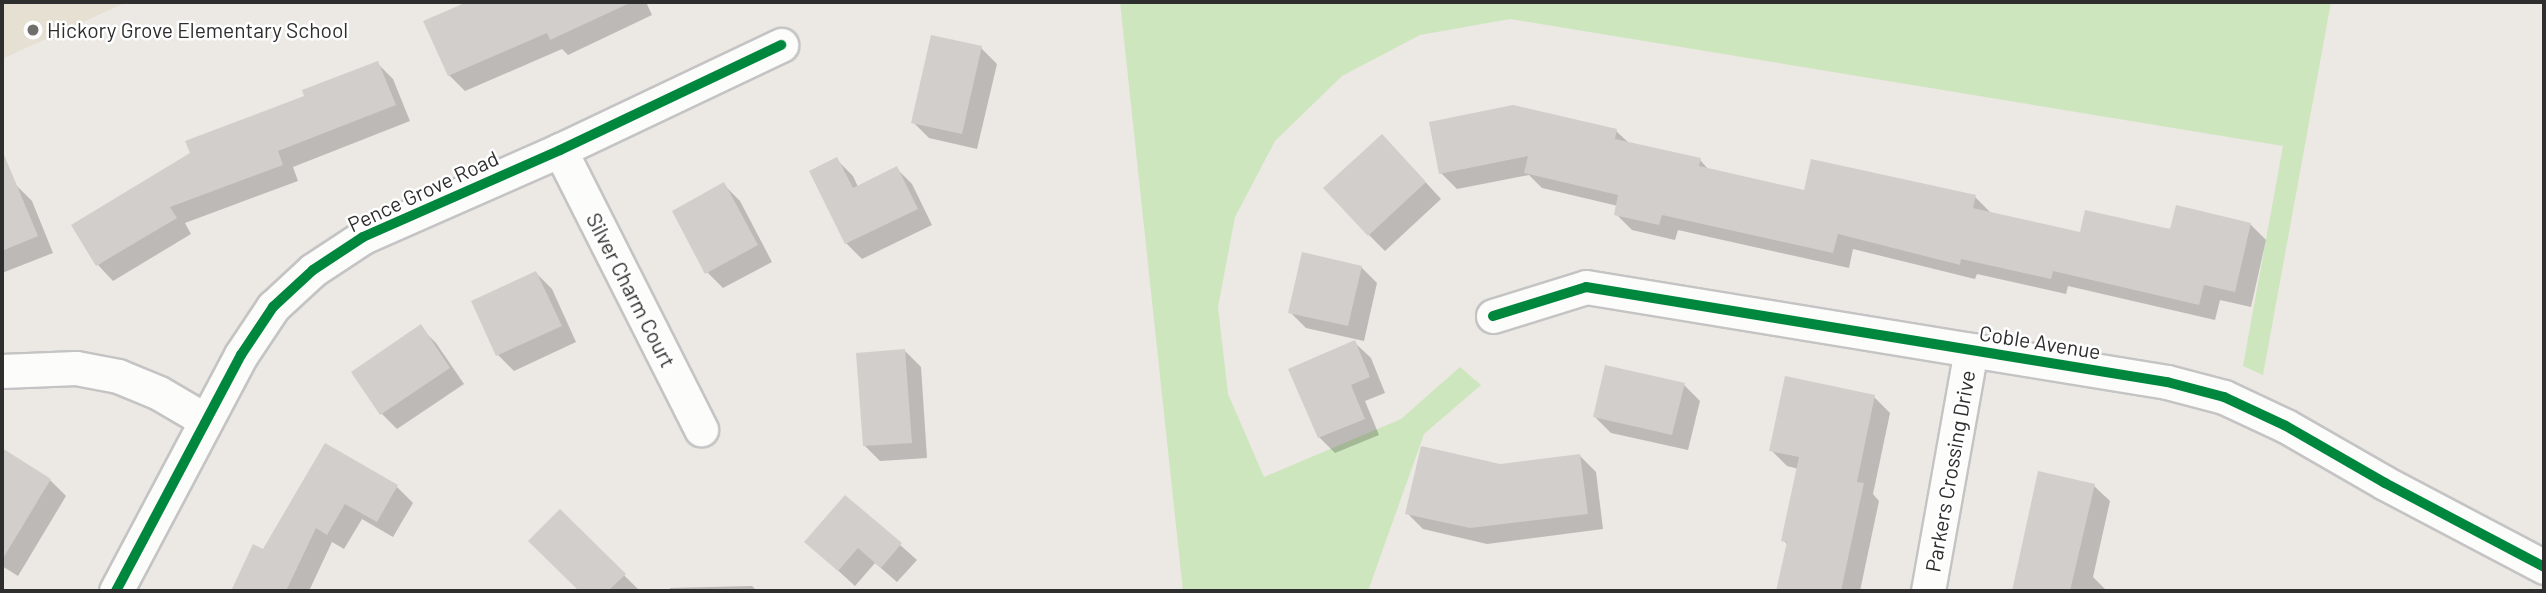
<!DOCTYPE html>
<style>
body{margin:0}
#map{position:relative;width:2546px;height:593px;overflow:hidden;background:#ece8e4;font-family:Barlow,sans-serif}
div>[style]{position:absolute}
[style*='--x']{left:calc(var(--x)*1px);top:calc(var(--y)*1px);width:calc(var(--w)*1px);rotate:calc(var(--a)*1deg)}
.education>*{inset:0;background:#e6e0d3}
.green>*{inset:0;background:#cee6be}
.shadow>*{inset:0;background:#0003}
.building>*{inset:0;background:#d1cecb}
.roads{filter:drop-shadow(2px 0 #c5c4c5) drop-shadow(-2px 0 #c5c4c5) drop-shadow(0 2px #c5c4c5) drop-shadow(0 -2px #c5c4c5)}
.minor>*{height:33px;margin:-16.5px;padding:0 16.5px;transform-origin:16.5px;border-radius:16.5px;background:#fcfcfb}
.cycleway>*{height:10px;margin:-5px;padding:0 5px;transform-origin:5px;border-radius:5px;background:#00873e}
.dots>*{width:19px;height:19px;translate:-50% -50%;box-sizing:border-box;border:4px solid #fff;border-radius:50%}
span{translate:-50% -50%;white-space:nowrap;text-align:center;line-height:1.15;-webkit-text-stroke:5px #fff;paint-order:stroke}
.poi-label{font-size:21px;color:#2e2e2e}
.left{translate:0 -50%;text-align:left}
.street-label{font-size:21px;color:#2e2e2e}
.frame{position:absolute;inset:0;border:4px solid #2e2e2e;pointer-events:none}
</style>
<div id="map">
<div class="education">
<div style="clip-path:polygon(2px 2px,127px 2px,2px 59px)"></div>
</div>
<div class="green">
<div style="clip-path:polygon(1120px 2px,2331px 2px,2263px 375px,2243px 366px,2283px 146px,1510px 19px,1420px 35px,1342px 76px,1275px 141px,1235px 217px,1218px 307px,1228px 394px,1264px 477px,1401px 419px,1460px 367px,1481px 385px,1424px 434px,1368px 591px,1183px 591px)"></div>
</div>
<div class="shadow">
<div style="clip-path:polygon(471px 2px,481px 11px,500px 2px,646px 2px,652px 15px,568px 55px,562px 49px,465px 91px,449px 75px,425px 22px)"></div>
<div style="clip-path:polygon(981px 48px,997px 64px,977px 149px,929px 138px,913px 122px)"></div>
<div style="clip-path:polygon(377px 63px,393px 79px,410px 121px,293px 167px,298px 181px,185px 223px,191px 234px,113px 281px,98px 265px,306px 97px)"></div>
<div style="clip-path:polygon(1616px 131px,1630px 144px,1700px 160px,1709px 170px,1805px 192px,1975px 197px,1992px 214px,2081px 234px,2250px 224px,2266px 240px,2251px 307px,2220px 300px,2215px 320px,2068px 286px,2066px 294px,1977px 274px,1975px 279px,1853px 249px,1849px 268px,1678px 230px,1675px 240px,1632px 230px,1616px 214px,1618px 206px,1542px 188px,1529px 175px,1457px 189px,1441px 173px)"></div>
<div style="clip-path:polygon(1398px 152px,1441px 199px,1385px 251px,1369px 235px)"></div>
<div style="clip-path:polygon(837px 160px,853px 176px,858px 187px,896px 168px,912px 184px,932px 225px,862px 259px,846px 243px)"></div>
<div style="clip-path:polygon(16px 185px,32px 201px,53px 253px,2px 273px,2px 191px)"></div>
<div style="clip-path:polygon(724px 185px,740px 201px,772px 262px,723px 288px,707px 272px)"></div>
<div style="clip-path:polygon(1361px 267px,1377px 283px,1364px 341px,1306px 328px,1290px 312px)"></div>
<div style="clip-path:polygon(536px 273px,552px 289px,576px 342px,514px 371px,498px 355px,473px 302px)"></div>
<div style="clip-path:polygon(420px 327px,436px 343px,464px 384px,397px 429px,381px 413px)"></div>
<div style="clip-path:polygon(1355px 343px,1371px 358px,1385px 393px,1365px 401px,1379px 435px,1335px 453px,1319px 437px)"></div>
<div style="clip-path:polygon(905px 351px,921px 367px,927px 458px,880px 461px,864px 445px)"></div>
<div style="clip-path:polygon(1684px 385px,1700px 401px,1688px 450px,1611px 433px,1595px 417px)"></div>
<div style="clip-path:polygon(1874px 397px,1890px 413px,1873px 494px,1879px 501px,1860px 591px,1778px 591px,1788px 545px,1783px 540px,1799px 469px,1787px 466px,1771px 450px)"></div>
<div style="clip-path:polygon(326px 445px,397px 487px,413px 503px,393px 537px,362px 519px,344px 549px,332px 542px,309px 591px,233px 591px,254px 546px,264px 551px)"></div>
<div style="clip-path:polygon(1580px 456px,1596px 472px,1603px 529px,1487px 544px,1423px 529px,1407px 513px,1500px 466px)"></div>
<div style="clip-path:polygon(12px 457px,50px 480px,66px 496px,18px 576px,2px 566px,2px 473px)"></div>
<div style="clip-path:polygon(2039px 473px,2094px 486px,2110px 501px,2093px 577px,2107px 591px,2013px 591px)"></div>
<div style="clip-path:polygon(846px 497px,917px 560px,897px 582px,875px 563px,855px 586px,807px 542px)"></div>
<div style="clip-path:polygon(560px 512px,640px 591px,582px 591px,531px 541px)"></div>
<div style="clip-path:polygon(752px 586px,757px 591px,670px 591px,670px 588px)"></div>
</div>
<div class="building">
<div style="clip-path:polygon(467px 2px,632px 2px,550px 40px,547px 33px,448px 76px,423px 21px)"></div>
<div style="clip-path:polygon(931px 35px,982px 46px,962px 134px,911px 123px)"></div>
<div style="clip-path:polygon(378px 61px,396px 105px,278px 151px,283px 165px,170px 207px,177px 218px,96px 266px,71px 225px,190px 153px,185px 141px,304px 96px,302px 90px)"></div>
<div style="clip-path:polygon(1513px 105px,1617px 129px,1615px 139px,1701px 158px,1699px 166px,1804px 190px,1811px 159px,1976px 195px,1973px 208px,2080px 232px,2085px 210px,2170px 229px,2176px 205px,2251px 223px,2235px 292px,2204px 285px,2199px 305px,2053px 271px,2051px 279px,1961px 259px,1960px 265px,1838px 234px,1833px 253px,1662px 215px,1659px 225px,1614px 215px,1618px 195px,1524px 173px,1528px 156px,1439px 174px,1429px 122px)"></div>
<div style="clip-path:polygon(1382px 134px,1426px 182px,1368px 236px,1323px 188px)"></div>
<div style="clip-path:polygon(2px 150px,38px 236px,2px 251px)"></div>
<div style="clip-path:polygon(837px 157px,853px 188px,897px 166px,918px 209px,845px 244px,809px 171px)"></div>
<div style="clip-path:polygon(724px 182px,758px 245px,705px 274px,672px 211px)"></div>
<div style="clip-path:polygon(1302px 252px,1362px 266px,1348px 326px,1288px 313px)"></div>
<div style="clip-path:polygon(536px 271px,562px 326px,496px 356px,471px 301px)"></div>
<div style="clip-path:polygon(421px 324px,450px 368px,380px 415px,351px 372px)"></div>
<div style="clip-path:polygon(1355px 340px,1370px 377px,1351px 385px,1365px 419px,1318px 438px,1288px 369px)"></div>
<div style="clip-path:polygon(905px 349px,912px 443px,863px 446px,856px 353px)"></div>
<div style="clip-path:polygon(1605px 365px,1685px 383px,1672px 435px,1593px 417px)"></div>
<div style="clip-path:polygon(1785px 376px,1875px 395px,1857px 482px,1864px 483px,1841px 591px,1776px 591px,1787px 542px,1781px 541px,1799px 457px,1769px 451px)"></div>
<div style="clip-path:polygon(325px 443px,398px 485px,377px 522px,345px 504px,327px 535px,316px 528px,286px 591px,231px 591px,253px 544px,263px 549px)"></div>
<div style="clip-path:polygon(1421px 446px,1500px 464px,1580px 454px,1588px 514px,1470px 528px,1405px 514px)"></div>
<div style="clip-path:polygon(2px 448px,51px 479px,2px 560px)"></div>
<div style="clip-path:polygon(2038px 471px,2095px 484px,2070px 591px,2012px 591px)"></div>
<div style="clip-path:polygon(845px 495px,902px 543px,881px 568px,858px 548px,838px 571px,804px 542px)"></div>
<div style="clip-path:polygon(560px 509px,626px 574px,608px 591px,579px 591px,528px 541px)"></div>
</div>
<div class="roads">
<div class="minor">
<div style="--x:560;--y:150;--w:313;--a:63.2"></div>
<div style="--x:1493;--y:316;--w:97;--a:-17.3"></div>
<div style="--x:1586;--y:287;--w:589;--a:9.29"></div>
<div style="--x:2167;--y:382;--w:59;--a:14.7"></div>
<div style="--x:2224;--y:397;--w:68;--a:25.1"></div>
<div style="--x:2286;--y:426;--w:114;--a:29.9"></div>
<div style="--x:2385;--y:483;--w:180;--a:27.8"></div>
<div style="--x:2;--y:371;--w:74;--a:-2.3"></div>
<div style="--x:76;--y:368;--w:43;--a:10.8"></div>
<div style="--x:118;--y:376;--w:44;--a:22.5"></div>
<div style="--x:159;--y:393;--w:53;--a:30.4"></div>
<div style="--x:116;--y:591;--w:267;--a:-62.1"></div>
<div style="--x:241;--y:355;--w:58;--a:-56.3"></div>
<div style="--x:273;--y:307;--w:54;--a:-42.8"></div>
<div style="--x:313;--y:270;--w:60;--a:-33.4"></div>
<div style="--x:363;--y:237;--w:215;--a:-23.8"></div>
<div style="--x:560;--y:150;--w:245;--a:-25.4"></div>
<div style="--x:1928;--y:591;--w:245;--a:-79.9"></div>
</div>
</div>
<div class="cycleway">
<div style="--x:1493;--y:316;--w:97;--a:-17.3"></div>
<div style="--x:1586;--y:287;--w:589;--a:9.29"></div>
<div style="--x:2167;--y:382;--w:59;--a:14.7"></div>
<div style="--x:2224;--y:397;--w:68;--a:25.1"></div>
<div style="--x:2286;--y:426;--w:114;--a:29.9"></div>
<div style="--x:2385;--y:483;--w:180;--a:27.8"></div>
<div style="--x:116;--y:591;--w:267;--a:-62.1"></div>
<div style="--x:241;--y:355;--w:58;--a:-56.3"></div>
<div style="--x:273;--y:307;--w:54;--a:-42.8"></div>
<div style="--x:313;--y:270;--w:60;--a:-33.4"></div>
<div style="--x:363;--y:237;--w:215;--a:-23.8"></div>
<div style="--x:560;--y:150;--w:245;--a:-25.4"></div>
</div>
<div class="dots">
<div style="left:33px;top:30px;background:#706f6e"></div>
</div>
<div class="poi-label">
<span class="left" style="left:47px;top:30px">Hickory Grove Elementary School</span>
</div>
<div class="street-label">
<span style="left:423px;top:191px;rotate:-25deg">Pence Grove Road</span>
<span style="left:631px;top:290px;rotate:63deg">Silver Charm Court</span>
<span style="left:2040px;top:342px;rotate:9deg">Coble Avenue</span>
<span style="left:1950px;top:471px;rotate:-80deg">Parkers Crossing Drive</span>
</div>
<div class="frame"></div>
</div>
